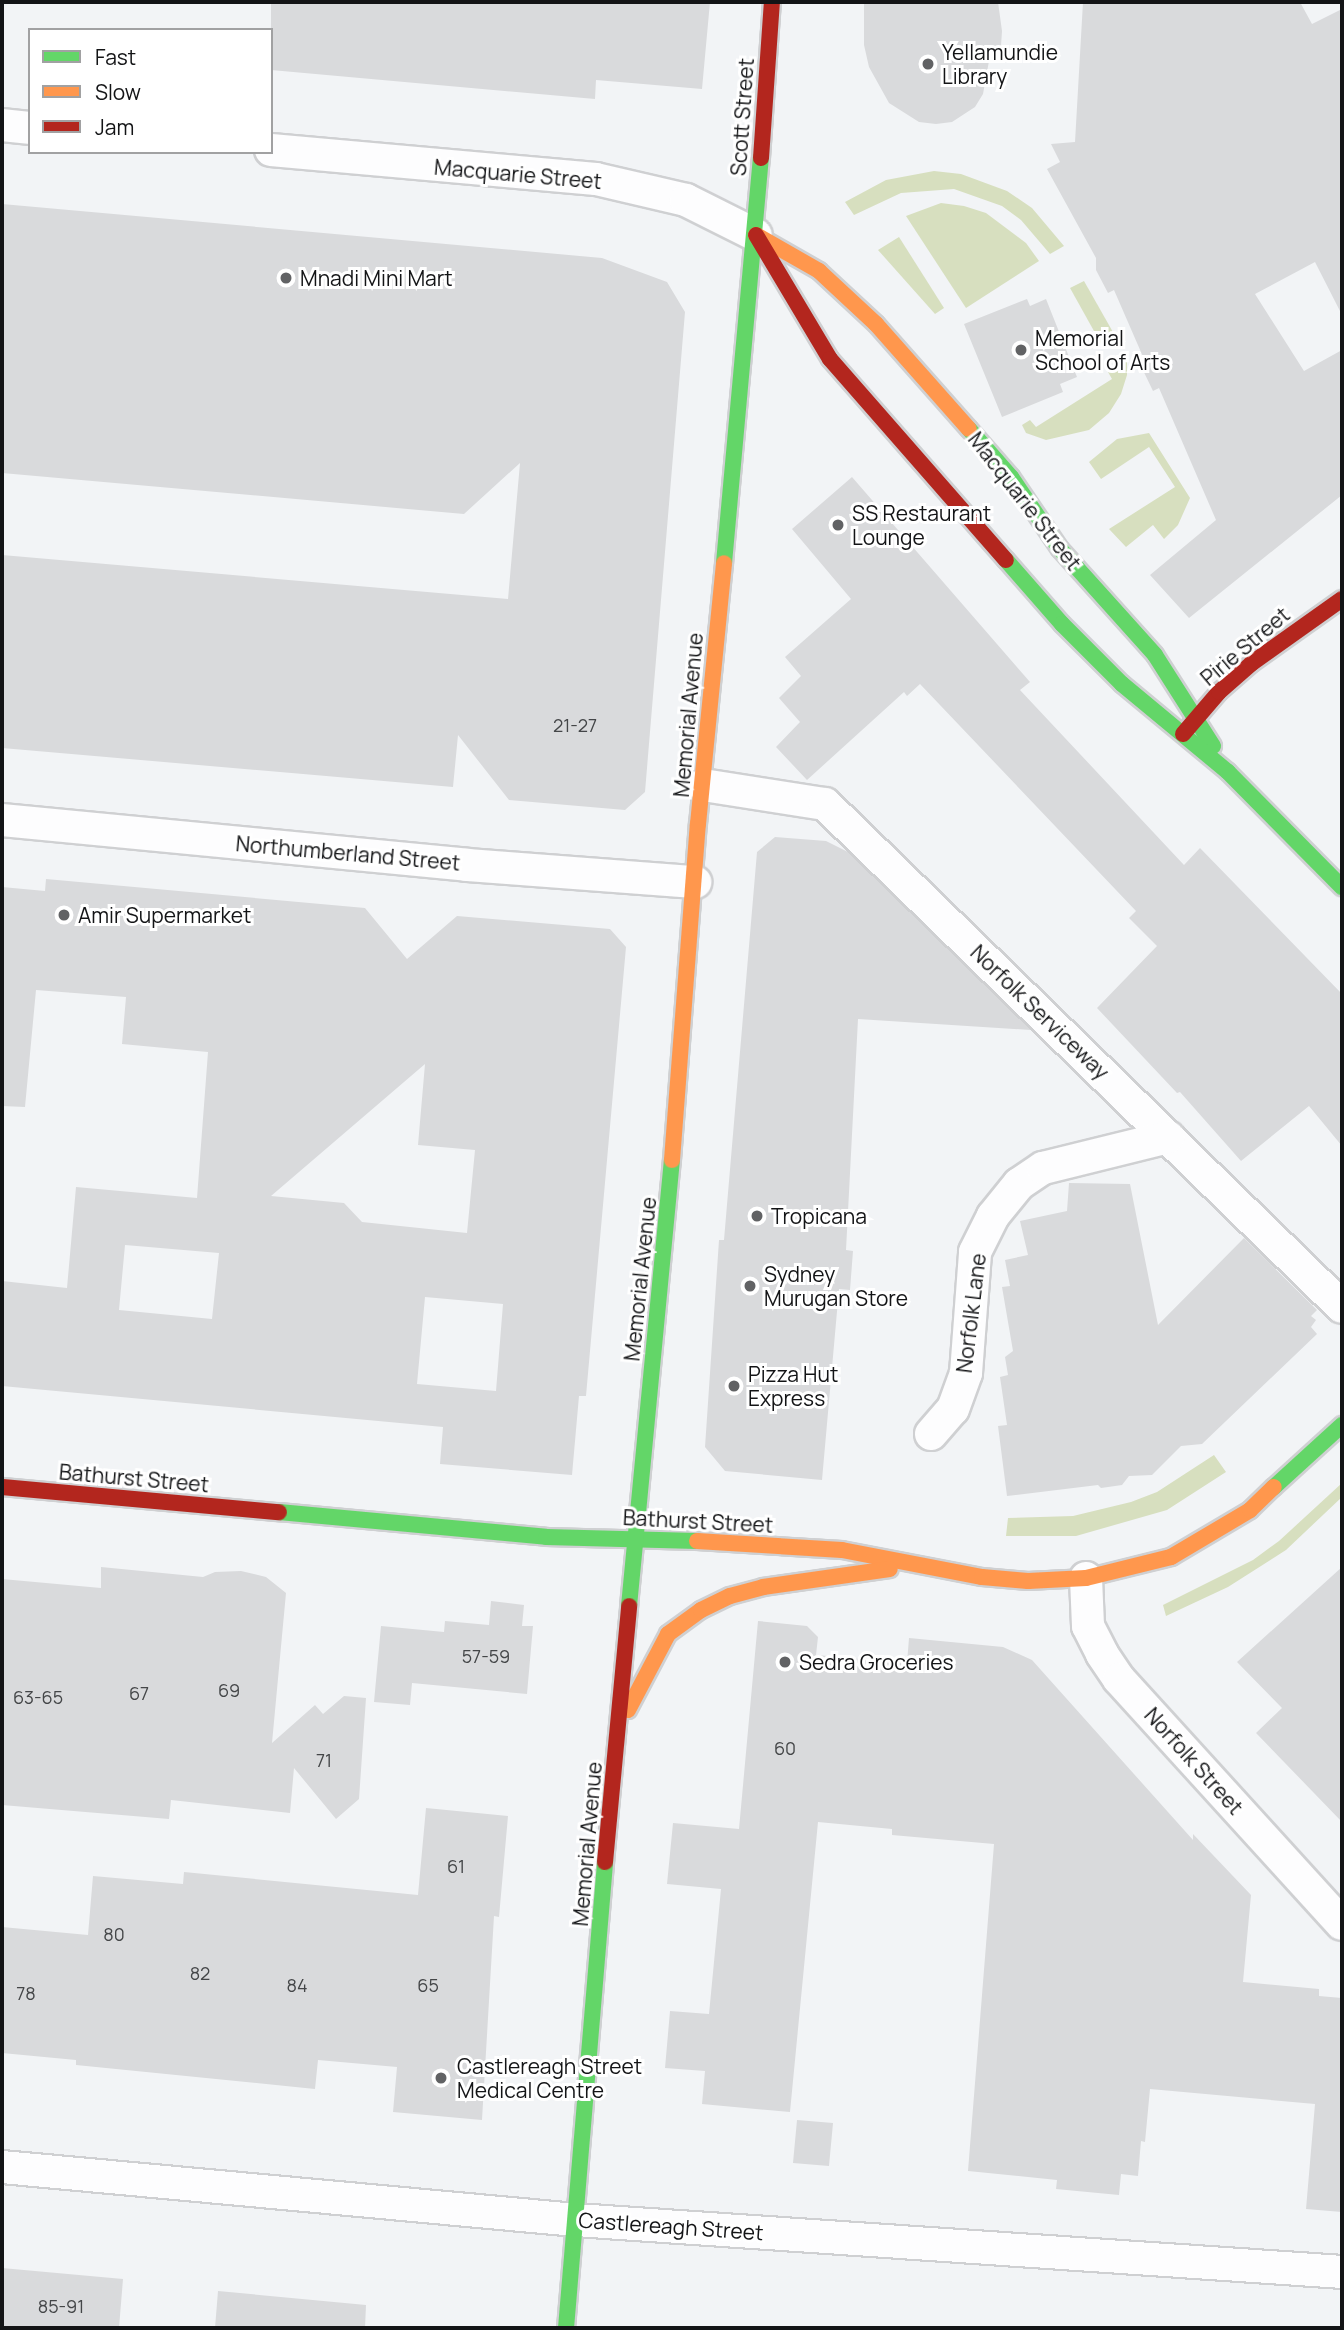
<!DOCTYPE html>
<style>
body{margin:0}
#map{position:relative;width:1344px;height:2330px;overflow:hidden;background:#f2f4f6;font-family:Manrope,sans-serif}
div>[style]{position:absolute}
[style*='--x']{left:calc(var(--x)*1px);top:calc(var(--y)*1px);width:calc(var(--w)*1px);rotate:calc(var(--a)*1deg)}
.green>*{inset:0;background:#d7dfbf}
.building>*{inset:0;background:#d9dadc}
.roads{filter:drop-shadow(2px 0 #cfd0d2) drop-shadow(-2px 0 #cfd0d2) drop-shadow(0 2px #cfd0d2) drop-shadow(0 -2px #cfd0d2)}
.street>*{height:32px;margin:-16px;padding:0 16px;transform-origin:16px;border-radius:16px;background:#fdfdfe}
.fast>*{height:16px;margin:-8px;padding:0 8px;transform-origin:8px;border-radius:8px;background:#63d668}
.slow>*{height:16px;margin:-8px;padding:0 8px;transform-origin:8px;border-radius:8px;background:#ff974d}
.jam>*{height:16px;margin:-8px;padding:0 8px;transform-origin:8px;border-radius:8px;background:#b3261e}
.dots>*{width:19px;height:19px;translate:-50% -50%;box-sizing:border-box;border:4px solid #fff;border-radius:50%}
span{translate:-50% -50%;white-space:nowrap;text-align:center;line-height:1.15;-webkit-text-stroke:6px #fff;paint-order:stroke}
.number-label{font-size:18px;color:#444648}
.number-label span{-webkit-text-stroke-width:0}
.poi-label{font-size:21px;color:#131416}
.left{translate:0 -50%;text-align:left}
.street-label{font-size:21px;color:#131416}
.frame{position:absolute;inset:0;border:4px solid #131416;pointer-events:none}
.legend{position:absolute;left:28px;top:28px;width:245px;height:126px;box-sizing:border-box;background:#fff;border:2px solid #a1a1a2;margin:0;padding:9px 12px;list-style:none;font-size:21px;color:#131416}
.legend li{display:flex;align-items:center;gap:14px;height:35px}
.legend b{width:35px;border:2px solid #a1a1a2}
</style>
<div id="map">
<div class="green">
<div style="clip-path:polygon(934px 171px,961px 174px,1007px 191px,1032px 208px,1064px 246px,1050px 254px,1021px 220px,1002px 206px,954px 189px,901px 193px,854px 215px,845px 202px,886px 180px)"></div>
<div style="clip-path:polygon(941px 203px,964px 206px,986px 213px,1026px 243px,1039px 261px,966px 308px,906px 216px)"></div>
<div style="clip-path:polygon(899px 237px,944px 308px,935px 314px,878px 250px)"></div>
<div style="clip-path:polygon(1084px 281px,1118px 341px,1104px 349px,1070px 288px)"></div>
<div style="clip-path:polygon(1127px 359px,1127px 375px,1121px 394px,1109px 413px,1089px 430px,1046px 440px,1026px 433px,1022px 425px,1030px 420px,1036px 427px,1112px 379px,1108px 372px)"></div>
<div style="clip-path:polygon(1149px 433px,1190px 498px,1178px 525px,1164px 539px,1153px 525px,1126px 547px,1109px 529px,1175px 487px,1149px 447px,1101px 479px,1089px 462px,1117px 439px)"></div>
<div style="clip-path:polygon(1214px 1455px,1226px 1472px,1167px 1510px,1076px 1536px,1006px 1536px,1008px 1518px,1073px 1516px,1131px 1502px,1157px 1492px)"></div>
<div style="clip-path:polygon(1342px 1483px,1342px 1497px,1286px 1550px,1228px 1587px,1166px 1616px,1163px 1605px,1253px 1560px,1279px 1541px)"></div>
</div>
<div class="building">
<div style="clip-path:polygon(271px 2px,710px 2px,702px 89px,596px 80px,595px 99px,271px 70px)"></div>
<div style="clip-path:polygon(864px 2px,998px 2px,1002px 31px,1000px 61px,989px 61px,983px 94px,975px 107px,952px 122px,936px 124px,919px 122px,889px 103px,869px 67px,864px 45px)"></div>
<div style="clip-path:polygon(1083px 2px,1300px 2px,1312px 24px,1342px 9px,1342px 315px,1315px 262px,1255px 294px,1304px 371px,1342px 350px,1342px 495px,1189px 618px,1150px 575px,1216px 520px,1159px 388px,1153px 391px,1139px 362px,1144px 359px,1114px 290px,1108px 293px,1096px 270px,1096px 258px,1047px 169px,1060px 162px,1051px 144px,1075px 142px)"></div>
<div style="clip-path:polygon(2px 204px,602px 258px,667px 282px,685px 312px,645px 792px,625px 810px,509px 800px,458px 735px,453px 787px,2px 748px,2px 555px,508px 599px,520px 463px,464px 514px,2px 473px)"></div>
<div style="clip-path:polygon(1027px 299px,1030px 306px,1046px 299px,1077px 377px,1060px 384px,1063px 392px,1002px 417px,964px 324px)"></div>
<div style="clip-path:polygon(852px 477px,1030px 682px,1020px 690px,1184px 865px,1200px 848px,1342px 994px,1342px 1146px,1309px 1106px,1241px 1161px,1180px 1092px,1177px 1093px,1097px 1008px,1157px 946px,1129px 918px,1136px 911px,920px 684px,907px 696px,904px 692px,807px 780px,776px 747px,800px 722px,779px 698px,801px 676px,785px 657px,851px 599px,792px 529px)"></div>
<div style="clip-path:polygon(775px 837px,826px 841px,848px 852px,1031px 1030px,858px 1019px,846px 1250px,853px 1251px,850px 1290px,839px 1289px,822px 1480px,725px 1471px,705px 1447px,719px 1240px,724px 1240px,757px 852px)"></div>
<div style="clip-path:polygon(evenodd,46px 879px,365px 908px,407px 959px,457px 916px,610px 929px,626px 947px,586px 1396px,579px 1396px,572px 1475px,440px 1464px,443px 1427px,2px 1386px,2px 1281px,67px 1288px,76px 1187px,197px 1198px,208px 1052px,122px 1044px,126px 997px,36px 990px,25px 1107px,2px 1106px,2px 887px,45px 891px,46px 879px,425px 1064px,418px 1145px,475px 1150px,467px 1233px,362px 1222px,344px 1203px,271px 1196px,425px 1064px,46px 879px,125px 1245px,219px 1253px,212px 1319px,119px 1310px,125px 1245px,46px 879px,425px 1297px,503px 1304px,496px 1391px,417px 1384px,425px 1297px)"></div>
<div style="clip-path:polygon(1069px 1183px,1130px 1184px,1158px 1325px,1244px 1238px,1317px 1310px,1311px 1316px,1316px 1320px,1311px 1327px,1317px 1334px,1202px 1444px,1181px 1446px,1152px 1475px,1129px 1476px,1122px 1485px,1101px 1488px,1098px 1485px,1007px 1496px,998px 1426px,1007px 1425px,1000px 1377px,1008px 1375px,1005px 1357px,1013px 1351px,1002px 1287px,1010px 1286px,1005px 1260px,1028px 1255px,1020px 1221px,1067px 1211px)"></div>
<div style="clip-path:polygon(101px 1567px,203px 1577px,215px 1572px,241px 1571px,266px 1577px,286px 1593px,272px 1743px,315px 1705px,323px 1714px,344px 1696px,366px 1698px,359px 1799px,336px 1819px,294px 1768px,290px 1813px,171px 1800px,169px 1819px,2px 1805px,2px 1579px,101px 1588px)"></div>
<div style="clip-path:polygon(1342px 1567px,1342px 1822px,1256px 1733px,1282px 1708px,1237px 1662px)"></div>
<div style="clip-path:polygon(491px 1601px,524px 1605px,522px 1626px,533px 1626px,527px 1694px,412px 1683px,410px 1705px,374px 1702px,381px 1626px,444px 1632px,445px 1621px,489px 1625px)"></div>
<div style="clip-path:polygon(758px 1621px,807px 1626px,818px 1637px,816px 1655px,907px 1663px,909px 1638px,1003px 1647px,1032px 1660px,1193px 1840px,1193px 1834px,1251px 1895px,1243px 1982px,1319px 1989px,1319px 1996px,1342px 1998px,1342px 2212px,1306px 2209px,1315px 2104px,1150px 2089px,1145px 2142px,1141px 2141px,1138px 2176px,1121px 2174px,1119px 2195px,1056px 2189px,1057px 2180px,968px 2171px,994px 1844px,892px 1835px,892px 1829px,818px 1822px,790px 2112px,702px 2104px,705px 2071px,665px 2068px,670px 2011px,709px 2014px,721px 1889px,667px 1884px,673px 1823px,739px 1829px)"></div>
<div style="clip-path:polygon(426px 1808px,508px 1816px,499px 1917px,494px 1916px,482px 2120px,393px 2112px,397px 2067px,318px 2060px,315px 2089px,76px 2065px,76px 2060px,2px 2053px,2px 1927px,88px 1935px,93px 1876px,183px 1884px,184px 1872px,418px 1895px)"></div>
<div style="clip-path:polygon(797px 2120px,833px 2123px,829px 2166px,793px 2163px)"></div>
<div style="clip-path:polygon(2px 2268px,123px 2279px,119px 2328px,2px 2328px)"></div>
<div style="clip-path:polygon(218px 2291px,366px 2305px,365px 2328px,215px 2328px)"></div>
</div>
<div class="roads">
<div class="street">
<div style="--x:2;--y:125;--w:28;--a:6"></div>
<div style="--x:271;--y:150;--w:326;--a:5.1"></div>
<div style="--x:596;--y:179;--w:92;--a:13.1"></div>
<div style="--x:686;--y:200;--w:78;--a:26.6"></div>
<div style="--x:703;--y:785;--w:123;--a:8.9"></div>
<div style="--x:825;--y:804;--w:721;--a:44.21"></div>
<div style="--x:2;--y:820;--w:467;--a:5.5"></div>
<div style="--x:467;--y:865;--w:229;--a:4.3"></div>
<div style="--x:931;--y:1434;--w:33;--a:-49"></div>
<div style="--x:953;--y:1409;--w:38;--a:-70"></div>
<div style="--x:966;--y:1373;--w:121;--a:-85.7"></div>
<div style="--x:975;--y:1252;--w:40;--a:-63.4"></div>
<div style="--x:993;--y:1216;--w:41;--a:-50.9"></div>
<div style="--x:1019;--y:1184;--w:29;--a:-34"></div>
<div style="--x:1043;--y:1168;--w:129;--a:-13.9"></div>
<div style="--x:1086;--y:1578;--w:48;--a:87.6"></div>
<div style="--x:1088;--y:1626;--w:31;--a:63"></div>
<div style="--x:1102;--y:1654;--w:30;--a:56"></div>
<div style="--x:1119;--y:1679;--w:331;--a:47.7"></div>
<div style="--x:2;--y:2167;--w:576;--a:5.28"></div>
<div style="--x:576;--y:2220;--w:768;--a:3.88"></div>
</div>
<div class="fast">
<div style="--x:969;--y:429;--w:64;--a:48.8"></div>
<div style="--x:1011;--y:477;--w:87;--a:55.8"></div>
<div style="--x:1060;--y:549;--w:142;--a:48.1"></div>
<div style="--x:1155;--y:655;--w:108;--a:57.5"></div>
<div style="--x:1006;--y:560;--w:85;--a:48.8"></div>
<div style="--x:1062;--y:624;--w:85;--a:45"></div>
<div style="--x:1122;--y:684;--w:138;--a:39.7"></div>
<div style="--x:1228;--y:772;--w:162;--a:45.3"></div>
<div style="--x:724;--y:563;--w:407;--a:-84.8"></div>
<div style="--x:1274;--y:1487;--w:92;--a:-42.4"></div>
<div style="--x:279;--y:1512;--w:268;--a:5.3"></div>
<div style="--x:546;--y:1537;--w:151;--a:1.5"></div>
<div style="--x:629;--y:1606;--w:448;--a:-84.5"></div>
<div style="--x:566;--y:2328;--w:468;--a:-85.2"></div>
</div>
<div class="slow">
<div style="--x:756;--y:235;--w:73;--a:29.7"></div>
<div style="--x:819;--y:271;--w:78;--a:42.9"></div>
<div style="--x:876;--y:324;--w:140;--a:48.5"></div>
<div style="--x:672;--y:1160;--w:337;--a:-85.6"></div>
<div style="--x:698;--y:824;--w:262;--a:-84.3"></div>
<div style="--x:697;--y:1541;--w:145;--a:3.6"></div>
<div style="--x:842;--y:1550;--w:143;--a:10.9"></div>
<div style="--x:982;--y:1577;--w:46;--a:5"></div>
<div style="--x:1028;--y:1581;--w:58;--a:-3"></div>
<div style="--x:1086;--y:1578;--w:88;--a:-13.9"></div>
<div style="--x:1171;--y:1557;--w:92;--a:-30.7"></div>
<div style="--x:1250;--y:1510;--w:33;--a:-44"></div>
<div style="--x:628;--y:1710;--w:86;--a:-62.2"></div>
<div style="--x:668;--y:1634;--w:41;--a:-36"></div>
<div style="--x:701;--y:1610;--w:32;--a:-26"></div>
<div style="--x:730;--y:1596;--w:34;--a:-15"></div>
<div style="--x:763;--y:1587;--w:128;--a:-8.1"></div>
</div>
<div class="jam">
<div style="--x:761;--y:158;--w:156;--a:-86"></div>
<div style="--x:756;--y:235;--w:144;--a:59.2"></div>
<div style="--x:830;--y:359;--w:267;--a:48.8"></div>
<div style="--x:1183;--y:734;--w:55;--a:-49.4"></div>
<div style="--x:1219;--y:692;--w:44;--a:-41.3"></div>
<div style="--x:1252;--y:663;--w:110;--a:-35.4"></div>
<div style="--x:2;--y:1487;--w:278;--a:5.2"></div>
<div style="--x:605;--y:1862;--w:257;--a:-84.6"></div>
</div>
</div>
<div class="dots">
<div style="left:928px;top:64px;background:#616264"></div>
<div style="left:286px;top:278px;background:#616264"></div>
<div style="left:1021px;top:350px;background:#616264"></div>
<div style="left:838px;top:525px;background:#616264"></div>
<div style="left:64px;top:915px;background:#616264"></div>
<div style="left:757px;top:1216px;background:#616264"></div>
<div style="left:750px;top:1286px;background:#616264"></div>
<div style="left:734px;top:1386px;background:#616264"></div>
<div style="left:785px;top:1662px;background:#616264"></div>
<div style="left:441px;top:2078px;background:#616264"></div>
</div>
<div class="number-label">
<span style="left:575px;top:725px">21-27</span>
<span style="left:486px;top:1656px">57-59</span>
<span style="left:229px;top:1690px">69</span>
<span style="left:139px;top:1693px">67</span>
<span style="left:38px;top:1697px">63-65</span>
<span style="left:785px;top:1748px">60</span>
<span style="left:324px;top:1760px">71</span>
<span style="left:456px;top:1866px">61</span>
<span style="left:114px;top:1934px">80</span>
<span style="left:200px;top:1973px">82</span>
<span style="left:297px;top:1985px">84</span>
<span style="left:428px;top:1985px">65</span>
<span style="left:26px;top:1993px">78</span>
<span style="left:61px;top:2306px">85-91</span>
</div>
<div class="poi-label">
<span class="left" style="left:942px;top:64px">Yellamundie<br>Library</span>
<span class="left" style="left:300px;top:278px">Mnadi Mini Mart</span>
<span class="left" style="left:1035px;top:350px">Memorial<br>School of Arts</span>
<span class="left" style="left:852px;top:525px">SS Restaurant<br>Lounge</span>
<span class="left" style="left:78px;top:915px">Amir Supermarket</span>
<span class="left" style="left:771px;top:1216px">Tropicana</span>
<span class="left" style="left:764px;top:1286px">Sydney<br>Murugan Store</span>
<span class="left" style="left:748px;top:1386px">Pizza Hut<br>Express</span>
<span class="left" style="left:799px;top:1662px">Sedra Groceries</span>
<span class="left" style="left:457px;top:2078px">Castlereagh Street<br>Medical Centre</span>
</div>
<div class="street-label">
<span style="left:742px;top:117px;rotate:-86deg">Scott Street</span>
<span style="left:518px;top:174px;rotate:5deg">Macquarie Street</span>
<span style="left:1025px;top:501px;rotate:52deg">Macquarie Street</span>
<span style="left:1245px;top:646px;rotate:-40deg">Pirie Street</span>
<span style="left:688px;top:715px;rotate:-85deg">Memorial Avenue</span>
<span style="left:348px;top:853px;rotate:5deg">Northumberland Street</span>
<span style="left:1040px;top:1012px;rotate:44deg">Norfolk Serviceway</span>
<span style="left:640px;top:1279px;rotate:-84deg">Memorial Avenue</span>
<span style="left:971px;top:1313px;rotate:-83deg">Norfolk Lane</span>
<span style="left:134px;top:1478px;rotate:5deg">Bathurst Street</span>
<span style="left:698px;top:1521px;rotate:3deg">Bathurst Street</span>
<span style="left:1194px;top:1761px;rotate:48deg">Norfolk Street</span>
<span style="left:587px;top:1844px;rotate:-85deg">Memorial Avenue</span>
<span style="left:671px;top:2226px;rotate:4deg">Castlereagh Street</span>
</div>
<div class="frame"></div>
<ul class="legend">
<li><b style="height:9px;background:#63d668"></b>Fast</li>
<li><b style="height:9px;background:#ff974d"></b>Slow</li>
<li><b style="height:9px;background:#b3261e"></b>Jam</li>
</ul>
</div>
